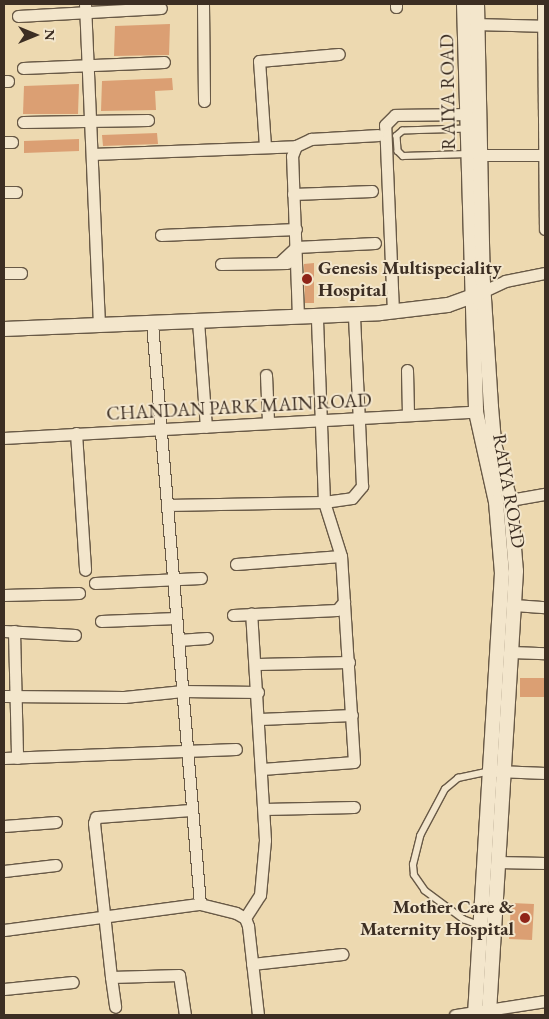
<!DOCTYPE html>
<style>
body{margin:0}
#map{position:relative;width:549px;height:1019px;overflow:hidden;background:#edd9b0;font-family:"EB Garamond",serif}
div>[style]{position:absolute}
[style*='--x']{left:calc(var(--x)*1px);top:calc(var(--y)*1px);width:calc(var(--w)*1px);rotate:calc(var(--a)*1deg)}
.building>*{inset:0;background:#db9f73}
.roads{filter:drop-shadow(1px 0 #685946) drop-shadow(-1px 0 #685946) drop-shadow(0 1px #685946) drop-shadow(0 -1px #685946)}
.service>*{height:5.5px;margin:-2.75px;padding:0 2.75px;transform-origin:2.75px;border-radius:2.75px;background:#f3e6cc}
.minor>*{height:11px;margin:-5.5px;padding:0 5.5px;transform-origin:5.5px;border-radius:5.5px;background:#f3e6cc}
.tertiary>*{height:14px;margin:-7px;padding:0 7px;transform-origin:7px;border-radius:7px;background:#f3e6cc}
.dots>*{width:14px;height:14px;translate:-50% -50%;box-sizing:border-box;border:2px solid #f3e6cc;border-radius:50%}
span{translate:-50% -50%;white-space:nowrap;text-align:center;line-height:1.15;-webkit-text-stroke:4px #f3e6cc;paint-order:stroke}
.street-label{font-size:19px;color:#3c2e23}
.poi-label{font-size:19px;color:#3c2e23;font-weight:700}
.left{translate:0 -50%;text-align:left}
.right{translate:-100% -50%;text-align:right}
.frame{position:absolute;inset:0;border:5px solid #3c2e23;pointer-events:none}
.north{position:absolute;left:10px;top:10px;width:50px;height:50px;-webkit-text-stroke:4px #f3e6cc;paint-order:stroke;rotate:90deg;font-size:14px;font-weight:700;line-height:20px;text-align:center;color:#3c2e23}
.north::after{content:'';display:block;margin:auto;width:18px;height:22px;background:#3c2e23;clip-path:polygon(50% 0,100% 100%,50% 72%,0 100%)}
</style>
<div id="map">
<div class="building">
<div style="clip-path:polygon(170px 24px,169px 55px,114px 56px,115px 26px)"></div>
<div style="clip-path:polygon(172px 78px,173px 90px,155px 91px,156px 110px,101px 111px,102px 81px)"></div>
<div style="clip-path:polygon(79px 84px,78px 114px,23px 114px,24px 86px)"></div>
<div style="clip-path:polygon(157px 133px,158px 144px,103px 146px,102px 135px)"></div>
<div style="clip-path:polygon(79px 139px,79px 151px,24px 153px,24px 141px)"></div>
<div style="clip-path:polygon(314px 263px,314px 303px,305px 303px,304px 264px)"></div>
<div style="clip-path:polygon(520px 678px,545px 678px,545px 697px,520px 697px)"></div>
<div style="clip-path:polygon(511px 903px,534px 904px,532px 940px,509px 939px)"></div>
</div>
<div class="roads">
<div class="service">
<div style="--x:467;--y:129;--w:64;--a:178.2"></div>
<div style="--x:403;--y:131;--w:8;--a:140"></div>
<div style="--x:397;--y:136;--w:15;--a:86"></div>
<div style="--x:398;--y:151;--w:7;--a:45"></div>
<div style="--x:403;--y:156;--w:65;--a:-1.8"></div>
<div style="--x:480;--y:926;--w:17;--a:-159"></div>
<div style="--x:464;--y:920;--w:49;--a:-143.4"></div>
<div style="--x:425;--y:891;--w:19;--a:-125"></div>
<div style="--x:414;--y:875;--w:10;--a:-96"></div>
<div style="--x:413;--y:865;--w:30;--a:-76"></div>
<div style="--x:420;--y:836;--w:53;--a:-62"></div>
<div style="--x:445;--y:789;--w:17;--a:-40"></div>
<div style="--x:458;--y:778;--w:33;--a:-12"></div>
</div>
<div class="minor">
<div style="--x:85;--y:4;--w:322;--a:87.5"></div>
<div style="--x:203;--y:4;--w:97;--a:89.4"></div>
<div style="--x:396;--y:4;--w:3;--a:90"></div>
<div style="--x:543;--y:4;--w:225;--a:89.5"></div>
<div style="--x:18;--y:16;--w:143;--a:-3.2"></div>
<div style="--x:470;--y:24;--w:75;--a:1.5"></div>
<div style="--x:23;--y:68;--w:141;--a:-2.4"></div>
<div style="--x:4;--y:81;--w:4;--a:0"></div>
<div style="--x:23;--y:122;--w:125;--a:-0.9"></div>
<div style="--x:4;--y:142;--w:8;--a:0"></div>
<div style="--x:265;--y:146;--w:85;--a:-94"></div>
<div style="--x:259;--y:61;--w:80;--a:-5"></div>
<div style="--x:92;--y:154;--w:204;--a:-2.2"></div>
<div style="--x:481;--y:155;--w:64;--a:0"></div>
<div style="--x:4;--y:192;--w:12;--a:0"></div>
<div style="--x:293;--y:194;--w:79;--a:-2.2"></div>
<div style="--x:161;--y:235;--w:135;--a:-2.5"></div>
<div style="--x:279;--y:263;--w:23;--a:-43"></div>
<div style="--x:296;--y:247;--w:79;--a:-2.9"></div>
<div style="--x:221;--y:264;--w:66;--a:-0.9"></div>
<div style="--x:4;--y:273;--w:17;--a:0"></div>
<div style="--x:484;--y:291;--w:23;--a:-25"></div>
<div style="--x:505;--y:281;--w:41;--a:-11.3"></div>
<div style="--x:393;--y:312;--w:187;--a:-92.4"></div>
<div style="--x:385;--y:125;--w:14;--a:-45"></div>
<div style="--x:395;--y:115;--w:72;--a:-0.8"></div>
<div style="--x:298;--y:317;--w:161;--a:-92.1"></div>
<div style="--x:292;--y:156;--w:11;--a:-68"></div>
<div style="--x:296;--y:146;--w:17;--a:-25"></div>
<div style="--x:311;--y:139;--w:67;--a:-3.4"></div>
<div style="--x:198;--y:321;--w:106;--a:85.7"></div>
<div style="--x:152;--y:323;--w:583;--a:85.28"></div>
<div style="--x:407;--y:370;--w:45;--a:88.7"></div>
<div style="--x:266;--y:375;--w:46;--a:87.5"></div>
<div style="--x:76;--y:433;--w:137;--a:86.2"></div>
<div style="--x:4;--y:438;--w:473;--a:-3.2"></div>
<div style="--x:510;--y:500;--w:36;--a:-10"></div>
<div style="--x:167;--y:505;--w:157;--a:-1.1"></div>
<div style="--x:324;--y:502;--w:186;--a:-92.2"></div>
<div style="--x:236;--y:564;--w:105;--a:-4.4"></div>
<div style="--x:95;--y:583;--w:106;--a:-2.7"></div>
<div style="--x:4;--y:595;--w:75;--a:-1.5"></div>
<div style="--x:514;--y:605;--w:31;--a:4"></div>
<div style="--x:233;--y:615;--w:104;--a:-2.8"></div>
<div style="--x:337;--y:610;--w:11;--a:-49"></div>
<div style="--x:101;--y:621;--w:75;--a:-2.3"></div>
<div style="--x:4;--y:631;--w:71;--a:3.2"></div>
<div style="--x:14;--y:631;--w:127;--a:88.6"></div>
<div style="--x:178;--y:640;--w:29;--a:-4"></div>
<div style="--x:511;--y:652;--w:34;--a:2"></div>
<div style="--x:257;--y:664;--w:92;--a:-1.2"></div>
<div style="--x:4;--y:696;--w:120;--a:0.5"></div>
<div style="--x:124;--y:697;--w:59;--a:-5.8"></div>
<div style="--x:183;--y:691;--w:75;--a:0.8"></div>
<div style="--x:260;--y:719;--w:92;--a:-2.5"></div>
<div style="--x:4;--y:758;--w:232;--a:-2.2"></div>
<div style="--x:262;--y:769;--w:92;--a:-4.4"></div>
<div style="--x:354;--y:762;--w:206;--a:-93.6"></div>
<div style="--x:341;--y:556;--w:57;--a:-107.5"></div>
<div style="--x:324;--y:502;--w:28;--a:-8"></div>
<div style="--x:352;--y:498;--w:16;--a:-50"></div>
<div style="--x:362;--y:486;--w:172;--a:-92.7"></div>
<div style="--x:497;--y:771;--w:48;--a:2.4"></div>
<div style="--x:264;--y:809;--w:90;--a:-1.3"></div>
<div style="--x:4;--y:826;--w:52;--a:-4.4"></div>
<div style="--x:497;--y:862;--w:48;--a:1.2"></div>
<div style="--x:4;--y:871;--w:52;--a:-6.6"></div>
<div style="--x:245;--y:918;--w:27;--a:-57"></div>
<div style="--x:260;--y:895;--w:55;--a:-84.8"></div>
<div style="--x:265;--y:840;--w:227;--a:-93.5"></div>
<div style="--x:4;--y:930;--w:198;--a:-7.6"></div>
<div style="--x:200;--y:904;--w:37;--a:14"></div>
<div style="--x:236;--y:913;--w:10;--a:29"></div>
<div style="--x:245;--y:918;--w:9;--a:69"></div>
<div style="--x:248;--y:926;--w:90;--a:83.6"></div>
<div style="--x:252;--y:964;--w:91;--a:-6.3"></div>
<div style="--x:111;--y:977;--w:30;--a:82"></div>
<div style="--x:4;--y:989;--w:69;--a:-5.8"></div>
<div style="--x:185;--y:1015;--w:40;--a:-98.5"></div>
<div style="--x:179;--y:975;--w:68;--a:178.3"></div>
<div style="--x:111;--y:977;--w:155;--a:-96.3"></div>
<div style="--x:94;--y:823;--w:6;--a:-72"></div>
<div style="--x:96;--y:817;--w:96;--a:-4.2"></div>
<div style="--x:455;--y:1015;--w:91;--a:-8.8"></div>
</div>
<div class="tertiary">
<div style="--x:464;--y:4;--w:408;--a:88.3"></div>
<div style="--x:476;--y:412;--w:92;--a:77.5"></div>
<div style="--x:496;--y:502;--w:71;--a:85.2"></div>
<div style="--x:502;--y:573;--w:443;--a:93.5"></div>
<div style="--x:477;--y:4;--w:279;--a:88.8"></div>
<div style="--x:483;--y:283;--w:124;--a:86.3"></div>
<div style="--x:491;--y:407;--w:37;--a:85"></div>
<div style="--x:494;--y:444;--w:58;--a:74.1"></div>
<div style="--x:510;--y:500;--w:71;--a:85.2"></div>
<div style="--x:516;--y:571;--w:445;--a:93.5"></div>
<div style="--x:4;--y:329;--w:376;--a:-2.4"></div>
<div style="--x:380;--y:313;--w:68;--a:-6.7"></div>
<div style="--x:448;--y:305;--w:33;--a:-20"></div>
</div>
</div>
<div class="dots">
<div style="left:307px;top:279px;background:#8f2418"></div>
<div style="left:525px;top:918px;background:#8f2418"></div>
</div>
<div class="street-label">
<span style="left:448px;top:92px;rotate:-91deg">RAIYA ROAD</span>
<span style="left:239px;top:407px;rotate:-3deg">CHANDAN PARK MAIN ROAD</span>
<span style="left:509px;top:491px;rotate:80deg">RAIYA ROAD</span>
</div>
<div class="poi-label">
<span class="left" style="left:318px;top:279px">Genesis Multispeciality<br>Hospital</span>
<span class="right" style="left:514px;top:918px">Mother Care &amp;<br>Maternity Hospital</span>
</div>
<div class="frame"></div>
<div class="north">N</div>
</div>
